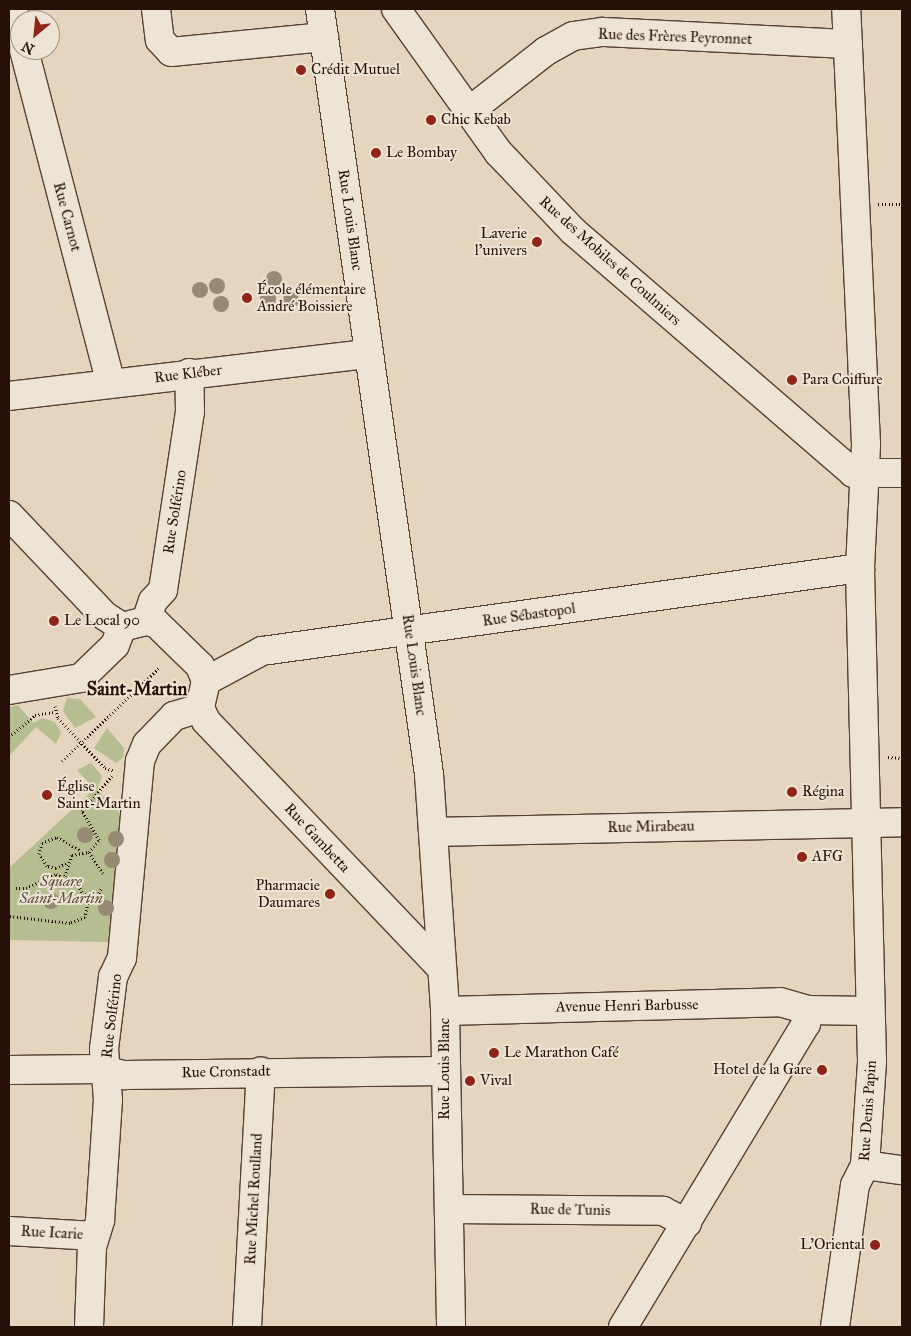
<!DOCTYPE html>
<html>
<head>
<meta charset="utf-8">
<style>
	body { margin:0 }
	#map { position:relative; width:911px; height:1336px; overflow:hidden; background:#e5d5be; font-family:"IM FELL Great Primer",serif }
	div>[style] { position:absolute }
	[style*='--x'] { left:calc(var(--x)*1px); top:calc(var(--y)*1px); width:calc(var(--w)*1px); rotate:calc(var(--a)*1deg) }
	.green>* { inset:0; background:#b6bd90 }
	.path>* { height:3px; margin-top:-1.5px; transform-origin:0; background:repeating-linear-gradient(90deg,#261007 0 1px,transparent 0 3.5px) }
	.roads { filter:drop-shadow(1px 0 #564135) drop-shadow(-1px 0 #564135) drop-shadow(0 1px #564135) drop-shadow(0 -1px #564135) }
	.minor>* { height:28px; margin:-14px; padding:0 14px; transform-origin:14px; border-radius:14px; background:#eee4d5 }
	.trees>* { width:16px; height:16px; margin:-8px; border-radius:50%; background:#978a74 }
	.dots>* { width:14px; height:14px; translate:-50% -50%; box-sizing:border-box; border:2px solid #eee4d5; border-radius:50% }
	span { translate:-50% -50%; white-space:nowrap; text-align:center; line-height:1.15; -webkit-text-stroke:4px #eee4d5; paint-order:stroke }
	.street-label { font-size:15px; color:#261007 }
	.poi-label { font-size:15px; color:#261007 }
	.left { translate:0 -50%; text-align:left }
	.right { translate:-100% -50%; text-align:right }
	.park-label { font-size:15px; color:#584d37; font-style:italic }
	.quarter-label { font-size:18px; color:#261007; font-weight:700 }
	.frame { position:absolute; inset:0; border:10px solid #261007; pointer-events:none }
	.north { position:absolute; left:10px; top:10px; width:50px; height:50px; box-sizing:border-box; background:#eee4d5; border:1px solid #9e8f83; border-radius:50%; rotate:208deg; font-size:14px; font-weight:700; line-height:20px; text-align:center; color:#261007 }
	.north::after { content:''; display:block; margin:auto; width:18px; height:22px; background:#8f2418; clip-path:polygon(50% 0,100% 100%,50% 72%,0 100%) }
</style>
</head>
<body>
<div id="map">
	<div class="green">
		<div style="clip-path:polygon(67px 698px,80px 699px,96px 717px,75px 728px,63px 711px)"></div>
		<div style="clip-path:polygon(18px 705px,33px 723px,42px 718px,55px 722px,61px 733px,56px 744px,36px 727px,9px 756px,9px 707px)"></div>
		<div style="clip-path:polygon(107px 728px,124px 748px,123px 758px,116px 763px,94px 748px)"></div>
		<div style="clip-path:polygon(91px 763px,102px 776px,97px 790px,123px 816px,108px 942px,9px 940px,9px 868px,94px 789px,77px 770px)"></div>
	</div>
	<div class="path">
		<div style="--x:878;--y:204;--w:24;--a:0"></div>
		<div style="--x:55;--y:706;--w:12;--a:76"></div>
		<div style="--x:58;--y:718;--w:69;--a:46.8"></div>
		<div style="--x:105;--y:768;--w:10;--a:17"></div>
		<div style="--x:9;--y:737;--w:34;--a:-40"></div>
		<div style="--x:35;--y:715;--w:20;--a:-9"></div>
		<div style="--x:888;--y:757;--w:14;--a:4"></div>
		<div style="--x:62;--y:761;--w:136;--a:-43.8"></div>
		<div style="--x:89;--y:852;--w:27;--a:57"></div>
		<div style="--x:66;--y:863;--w:11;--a:153"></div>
		<div style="--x:56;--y:868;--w:9;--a:-167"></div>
		<div style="--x:47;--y:866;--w:14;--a:-124"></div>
		<div style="--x:39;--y:854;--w:11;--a:-75"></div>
		<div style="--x:42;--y:843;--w:16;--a:-22"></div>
		<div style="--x:57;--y:837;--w:28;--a:30"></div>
		<div style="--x:65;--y:876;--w:22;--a:-72"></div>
		<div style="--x:72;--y:855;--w:17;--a:-10"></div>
		<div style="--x:89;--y:852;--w:16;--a:-50"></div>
		<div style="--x:99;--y:840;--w:34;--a:-120"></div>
		<div style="--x:82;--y:811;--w:46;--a:-49.4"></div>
		<div style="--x:9;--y:888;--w:17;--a:0"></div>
		<div style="--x:26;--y:888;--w:33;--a:-25"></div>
		<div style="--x:56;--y:874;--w:25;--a:27"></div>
		<div style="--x:78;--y:885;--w:21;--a:61"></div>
		<div style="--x:88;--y:903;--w:14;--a:102"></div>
		<div style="--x:85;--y:917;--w:16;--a:158"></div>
		<div style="--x:70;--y:923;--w:61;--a:-173.5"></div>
		<div style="--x:85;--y:894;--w:20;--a:9"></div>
		<div style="--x:97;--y:896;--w:9;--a:-58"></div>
	</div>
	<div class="roads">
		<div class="minor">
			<div style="--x:13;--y:9;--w:28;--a:75"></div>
			<div style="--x:156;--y:9;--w:31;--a:83"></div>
			<div style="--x:160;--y:40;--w:16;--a:47"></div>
			<div style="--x:171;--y:52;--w:154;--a:-5.6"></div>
			<div style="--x:320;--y:9;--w:773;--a:81.89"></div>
			<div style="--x:429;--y:774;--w:238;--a:86.1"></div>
			<div style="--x:445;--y:1011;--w:316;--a:88.9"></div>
			<div style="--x:396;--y:9;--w:176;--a:54.5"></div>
			<div style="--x:498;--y:152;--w:109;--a:46.5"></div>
			<div style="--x:573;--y:231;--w:370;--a:40.8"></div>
			<div style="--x:853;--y:473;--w:49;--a:0"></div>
			<div style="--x:24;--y:50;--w:344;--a:75.4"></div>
			<div style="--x:468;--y:112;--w:99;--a:-38"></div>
			<div style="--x:546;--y:51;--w:31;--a:-29"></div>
			<div style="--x:573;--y:36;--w:30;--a:-8"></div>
			<div style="--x:603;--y:32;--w:245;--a:2.8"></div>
			<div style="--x:9;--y:396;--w:361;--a:-6.7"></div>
			<div style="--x:9;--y:515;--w:139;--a:46.5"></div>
			<div style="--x:105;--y:616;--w:20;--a:33"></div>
			<div style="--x:146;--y:621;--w:21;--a:-71"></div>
			<div style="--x:153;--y:601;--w:15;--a:-48"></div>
			<div style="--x:163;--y:590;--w:180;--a:-81.4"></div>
			<div style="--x:190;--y:412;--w:39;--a:-91"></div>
			<div style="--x:122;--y:627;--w:25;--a:-14"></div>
			<div style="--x:146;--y:621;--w:10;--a:11"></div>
			<div style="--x:156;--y:623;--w:62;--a:44.3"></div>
			<div style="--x:200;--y:666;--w:16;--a:68"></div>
			<div style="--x:206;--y:681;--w:28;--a:103"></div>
			<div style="--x:200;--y:708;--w:14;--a:65"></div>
			<div style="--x:206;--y:721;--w:337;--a:46.4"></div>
			<div style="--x:206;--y:681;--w:64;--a:-28.2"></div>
			<div style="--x:262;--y:651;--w:604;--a:-7.9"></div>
			<div style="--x:9;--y:690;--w:73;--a:-9.5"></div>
			<div style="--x:81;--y:678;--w:47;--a:-44.1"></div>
			<div style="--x:115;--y:645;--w:19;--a:-69"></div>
			<div style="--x:433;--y:832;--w:469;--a:-1.2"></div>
			<div style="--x:445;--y:1011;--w:335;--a:-1.5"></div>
			<div style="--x:780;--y:1002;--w:29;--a:16"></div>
			<div style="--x:9;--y:1070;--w:89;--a:-0.6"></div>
			<div style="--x:98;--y:1069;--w:28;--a:13"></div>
			<div style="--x:125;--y:1075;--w:319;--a:-0.7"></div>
			<div style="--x:865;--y:1165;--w:37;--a:8"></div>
			<div style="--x:450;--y:1209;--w:213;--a:0.5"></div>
			<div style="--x:663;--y:1211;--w:27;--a:27"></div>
			<div style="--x:9;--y:1231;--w:86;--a:3.3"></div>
			<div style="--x:89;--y:1327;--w:80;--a:-87.9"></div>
			<div style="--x:92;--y:1247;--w:28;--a:-73"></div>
			<div style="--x:100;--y:1220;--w:120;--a:-86.2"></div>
			<div style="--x:108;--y:1100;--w:51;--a:-94.5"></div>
			<div style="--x:104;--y:1049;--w:73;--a:-82.9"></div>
			<div style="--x:113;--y:977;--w:21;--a:-65"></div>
			<div style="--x:122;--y:958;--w:198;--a:-84.8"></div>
			<div style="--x:140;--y:761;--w:18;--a:-68"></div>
			<div style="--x:147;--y:744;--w:39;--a:-46"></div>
			<div style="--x:174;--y:716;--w:27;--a:-17"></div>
			<div style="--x:247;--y:1327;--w:256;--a:-86.9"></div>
			<div style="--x:623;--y:1327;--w:354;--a:-58.9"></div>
			<div style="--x:806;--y:1024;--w:14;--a:-82"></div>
			<div style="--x:808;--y:1010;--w:62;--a:0.9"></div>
			<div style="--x:835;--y:1327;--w:143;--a:-82"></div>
			<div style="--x:855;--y:1185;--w:22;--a:-63"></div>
			<div style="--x:865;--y:1165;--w:104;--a:-86.1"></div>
			<div style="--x:872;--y:1061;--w:493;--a:-91.4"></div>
			<div style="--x:860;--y:568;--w:124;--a:-87.2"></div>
			<div style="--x:866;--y:444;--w:435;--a:-92.6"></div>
		</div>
	</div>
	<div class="trees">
		<div style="left:274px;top:279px"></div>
		<div style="left:217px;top:286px"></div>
		<div style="left:200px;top:290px"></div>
		<div style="left:268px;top:299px"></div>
		<div style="left:291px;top:300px"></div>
		<div style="left:221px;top:304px"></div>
		<div style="left:85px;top:835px"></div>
		<div style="left:116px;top:839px"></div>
		<div style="left:112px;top:860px"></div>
		<div style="left:51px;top:901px"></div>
		<div style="left:106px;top:908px"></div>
	</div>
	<div class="dots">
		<div style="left:301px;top:70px;background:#8f2418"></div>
		<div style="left:431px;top:120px;background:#8f2418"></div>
		<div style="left:376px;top:153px;background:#8f2418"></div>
		<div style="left:537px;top:242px;background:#8f2418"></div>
		<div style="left:247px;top:298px;background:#8f2418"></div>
		<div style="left:792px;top:380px;background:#8f2418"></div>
		<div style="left:54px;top:621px;background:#8f2418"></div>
		<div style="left:792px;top:792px;background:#8f2418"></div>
		<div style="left:47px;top:795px;background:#8f2418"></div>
		<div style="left:802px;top:857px;background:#8f2418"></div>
		<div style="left:330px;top:894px;background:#8f2418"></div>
		<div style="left:494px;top:1053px;background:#8f2418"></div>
		<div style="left:822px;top:1070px;background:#8f2418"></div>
		<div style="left:470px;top:1081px;background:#8f2418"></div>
		<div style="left:875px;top:1245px;background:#8f2418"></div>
	</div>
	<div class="street-label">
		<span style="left:675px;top:37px;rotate:2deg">Rue des Frères Peyronnet</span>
		<span style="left:67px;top:217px;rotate:75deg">Rue Carnot</span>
		<span style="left:350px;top:220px;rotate:82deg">Rue Louis Blanc</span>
		<span style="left:610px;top:261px;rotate:42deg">Rue des Mobiles de Coulmiers</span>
		<span style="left:188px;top:374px;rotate:-7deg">Rue Kléber</span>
		<span style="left:175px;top:512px;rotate:-81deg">Rue Solférino</span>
		<span style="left:529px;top:615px;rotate:-8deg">Rue Sébastopol</span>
		<span style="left:414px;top:665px;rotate:82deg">Rue Louis Blanc</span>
		<span style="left:651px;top:827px;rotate:-1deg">Rue Mirabeau</span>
		<span style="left:317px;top:838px;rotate:47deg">Rue Gambetta</span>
		<span style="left:627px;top:1006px;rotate:-1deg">Avenue Henri Barbusse</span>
		<span style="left:112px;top:1016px;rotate:-83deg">Rue Solférino</span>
		<span style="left:445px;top:1069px;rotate:-90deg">Rue Louis Blanc</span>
		<span style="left:226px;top:1072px;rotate:-1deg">Rue Cronstadt</span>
		<span style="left:868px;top:1111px;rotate:-86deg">Rue Denis Papin</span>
		<span style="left:254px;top:1199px;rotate:-87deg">Rue Michel Roulland</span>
		<span style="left:570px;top:1210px;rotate:1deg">Rue de Tunis</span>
		<span style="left:52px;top:1233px;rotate:3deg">Rue Icarie</span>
	</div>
	<div class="poi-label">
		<span class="left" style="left:311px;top:70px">Crédit Mutuel</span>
		<span class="left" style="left:441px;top:120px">Chic Kebab</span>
		<span class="left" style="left:386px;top:153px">Le Bombay</span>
		<span class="right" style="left:527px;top:242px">Laverie<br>l'univers</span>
		<span class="left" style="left:257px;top:298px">École élémentaire<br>André Boissiere</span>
		<span class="left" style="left:802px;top:380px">Para Coiffure</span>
		<span class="left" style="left:64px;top:621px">Le Local 90</span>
		<span class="left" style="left:57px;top:795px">Église<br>Saint-Martin</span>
		<span class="left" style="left:802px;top:792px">Régina</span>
		<span class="left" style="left:812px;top:857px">AFG</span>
		<span class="right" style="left:320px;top:894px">Pharmacie<br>Daumares</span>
		<span class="left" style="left:504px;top:1053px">Le Marathon Café</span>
		<span class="right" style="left:812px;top:1070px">Hotel de la Gare</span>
		<span class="left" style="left:480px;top:1081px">Vival</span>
		<span class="right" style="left:865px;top:1245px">L'Oriental</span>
	</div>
	<div class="park-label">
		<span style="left:61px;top:890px">Square<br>Saint-Martin</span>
	</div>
	<div class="quarter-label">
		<span style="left:137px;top:689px">Saint-Martin</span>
	</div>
	<div class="frame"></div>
	<div class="north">N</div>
</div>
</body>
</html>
